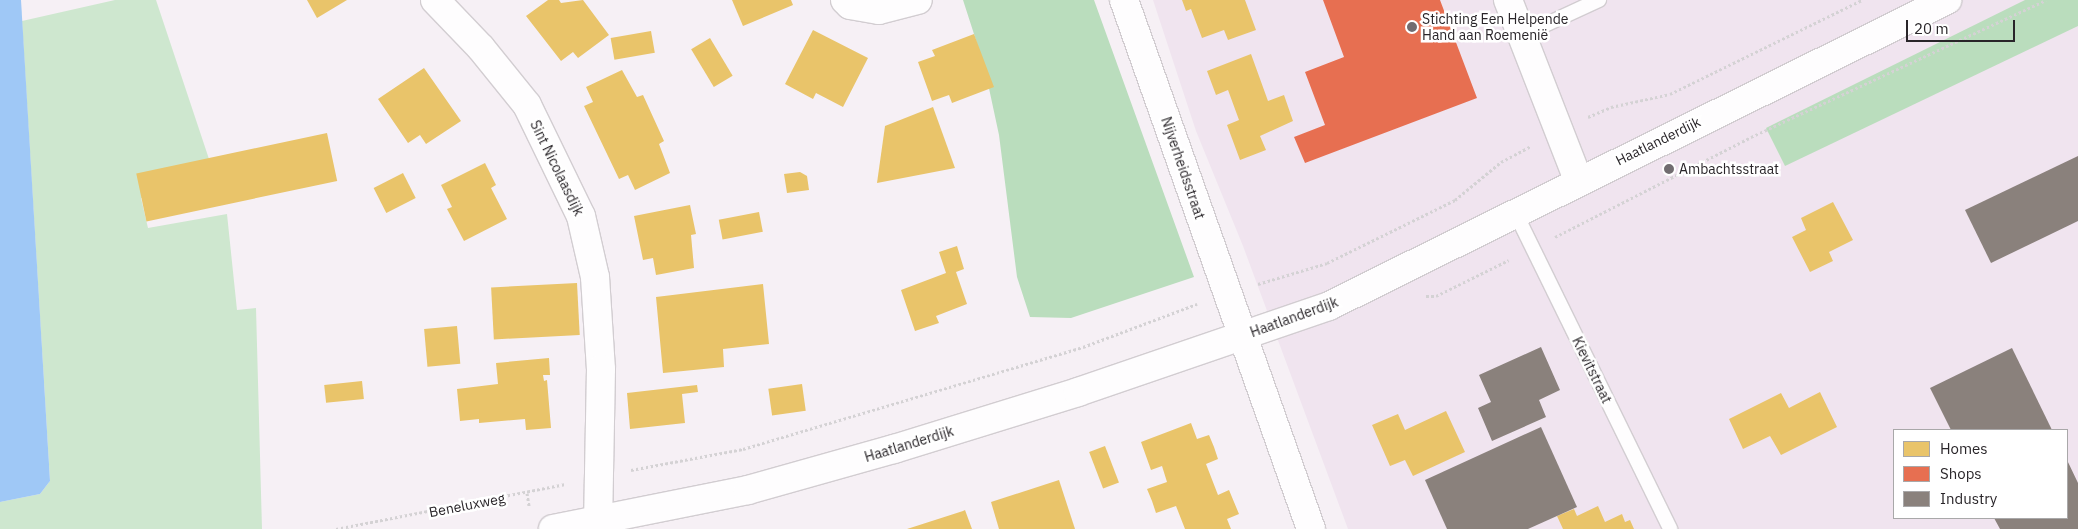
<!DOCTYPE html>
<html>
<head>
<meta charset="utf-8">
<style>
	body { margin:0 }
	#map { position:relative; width:2078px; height:529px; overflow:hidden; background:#f6f0f5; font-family:"IBM Plex Sans",sans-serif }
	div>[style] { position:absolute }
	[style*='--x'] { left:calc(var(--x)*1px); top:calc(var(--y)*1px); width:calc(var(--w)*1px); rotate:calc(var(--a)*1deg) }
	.industrial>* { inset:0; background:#f0e4ef }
	.green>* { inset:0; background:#cee7cf }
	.forest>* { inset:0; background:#baddbd }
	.water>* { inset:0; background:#9fc8f6 }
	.homes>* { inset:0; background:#e9c46a; transform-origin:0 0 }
	.shops>* { inset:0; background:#e76f51 }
	.industry>* { inset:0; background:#8a817c }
	.path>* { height:3px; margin-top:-1.5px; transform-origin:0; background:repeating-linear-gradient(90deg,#d4d2d4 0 2.5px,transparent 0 5px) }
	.roads { filter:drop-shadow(1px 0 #d2cdd1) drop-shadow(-1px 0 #d2cdd1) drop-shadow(0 1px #d2cdd1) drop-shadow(0 -1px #d2cdd1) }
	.service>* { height:14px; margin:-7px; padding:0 7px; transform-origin:7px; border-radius:7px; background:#fefdfe }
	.minor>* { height:28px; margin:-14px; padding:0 14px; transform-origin:14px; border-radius:14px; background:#fefdfe }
	.tertiary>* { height:28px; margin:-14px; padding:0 14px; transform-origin:14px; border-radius:14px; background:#fefdfe }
	.dots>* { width:14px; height:14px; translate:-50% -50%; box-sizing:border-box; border:2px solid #fff; border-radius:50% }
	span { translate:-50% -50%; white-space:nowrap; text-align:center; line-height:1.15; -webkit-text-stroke:5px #fff; paint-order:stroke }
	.poi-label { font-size:14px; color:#292529 }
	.left { translate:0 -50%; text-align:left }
	.street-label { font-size:14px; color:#292529 }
	.legend { position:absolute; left:1893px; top:429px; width:175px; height:90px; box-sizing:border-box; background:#fff; border:1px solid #a9a8a9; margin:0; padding:6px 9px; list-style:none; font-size:15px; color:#292529 }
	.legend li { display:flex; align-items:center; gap:10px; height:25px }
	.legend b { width:25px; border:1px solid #a9a8a9 }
	.scale { position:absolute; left:1906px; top:20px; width:109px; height:22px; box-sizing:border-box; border:2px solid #292529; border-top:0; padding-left:6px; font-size:15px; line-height:18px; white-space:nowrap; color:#292529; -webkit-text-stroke:4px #fff; paint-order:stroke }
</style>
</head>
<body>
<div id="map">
	<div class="industrial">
		<div style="clip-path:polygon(evenodd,1153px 0,2078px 0,2078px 529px,1348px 529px,1243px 246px,1196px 131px,1153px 0,1894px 430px,2067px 430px,2067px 518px,1894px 518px,1894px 430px)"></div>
	</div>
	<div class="green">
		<div style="clip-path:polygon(115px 0,156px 0,217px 183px,141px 198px,148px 228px,227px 214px,237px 310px,256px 308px,262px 529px,0 529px,0 502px,40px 494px,50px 481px,22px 21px)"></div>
	</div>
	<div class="forest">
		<div style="clip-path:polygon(963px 0,1094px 0,1194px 277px,1071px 318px,1030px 317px,1017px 277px,999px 135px,984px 65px)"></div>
		<div style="clip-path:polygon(2025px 0,2078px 0,2078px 26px,1785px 166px,1766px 128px)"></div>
	</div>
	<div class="water">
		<div style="clip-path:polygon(0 0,21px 0,50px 481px,40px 494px,0 502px)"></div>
	</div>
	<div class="homes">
		<div style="clip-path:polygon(307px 0,347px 0,317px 18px)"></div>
		<div style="clip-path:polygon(548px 0,559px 0,561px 3px,583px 0,609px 35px,578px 58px,573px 52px,561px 61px,526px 16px)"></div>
		<div style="clip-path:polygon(732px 0,791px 0,793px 5px,743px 26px)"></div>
		<div style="clip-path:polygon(1182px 0,1245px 0,1256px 30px,1228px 40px,1224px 30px,1202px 38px,1191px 9px,1186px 11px)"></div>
		<div style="clip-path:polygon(813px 30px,868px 58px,843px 107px,816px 93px,813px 99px,785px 84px)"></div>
		<div style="left:651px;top:31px;width:22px;height:41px;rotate:80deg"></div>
		<div style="clip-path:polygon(974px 34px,994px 87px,952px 103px,949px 95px,932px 101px,918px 62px,935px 56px,932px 50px)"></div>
		<div style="left:710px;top:38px;width:44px;height:22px;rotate:59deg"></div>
		<div style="clip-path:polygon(1251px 54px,1268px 101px,1284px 95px,1293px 121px,1260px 136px,1266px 150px,1240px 160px,1227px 125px,1239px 120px,1228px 90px,1216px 95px,1207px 71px)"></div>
		<div style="clip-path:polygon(424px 68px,461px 121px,426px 144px,420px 135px,408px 143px,378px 99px)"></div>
		<div style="clip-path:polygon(622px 70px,637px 97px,643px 95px,664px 141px,659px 144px,670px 173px,635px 190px,628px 175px,619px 179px,584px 106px,593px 102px,586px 87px)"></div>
		<div style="clip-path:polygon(933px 107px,955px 168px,877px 183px,885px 126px)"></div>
		<div style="left:327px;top:133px;width:49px;height:195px;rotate:78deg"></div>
		<div style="clip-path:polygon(485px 163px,496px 185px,491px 188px,507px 219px,464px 241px,447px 209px,452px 207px,441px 185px)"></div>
		<div style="clip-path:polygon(800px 172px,807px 176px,809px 190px,787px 193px,784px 174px)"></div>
		<div style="left:403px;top:173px;width:28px;height:33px;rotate:63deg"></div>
		<div style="clip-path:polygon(1833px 202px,1853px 240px,1829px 252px,1833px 261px,1810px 272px,1792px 237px,1806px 230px,1801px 218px)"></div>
		<div style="clip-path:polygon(690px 205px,696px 234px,691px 235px,694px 268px,656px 275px,653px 258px,643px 260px,634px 216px)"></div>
		<div style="left:759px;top:212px;width:20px;height:41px;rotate:79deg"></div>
		<div style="clip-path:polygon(957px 246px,964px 269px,956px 272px,967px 304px,936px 316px,939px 323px,915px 331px,901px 290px,946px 273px,939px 252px)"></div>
		<div style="left:577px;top:283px;width:52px;height:86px;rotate:87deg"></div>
		<div style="clip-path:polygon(763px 284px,769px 344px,723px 349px,724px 367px,663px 373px,656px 297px)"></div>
		<div style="left:457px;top:326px;width:38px;height:33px;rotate:85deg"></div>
		<div style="clip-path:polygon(549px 358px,550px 375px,543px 375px,544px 381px,547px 380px,551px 428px,526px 430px,525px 419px,479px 423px,479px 419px,460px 421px,457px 389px,498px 384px,496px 363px)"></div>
		<div style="left:362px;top:381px;width:18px;height:38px;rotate:84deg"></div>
		<div style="left:802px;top:384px;width:27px;height:34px;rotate:82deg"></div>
		<div style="clip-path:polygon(697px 385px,698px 392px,682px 394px,685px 423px,630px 429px,627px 393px)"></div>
		<div style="clip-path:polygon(1820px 392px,1837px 427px,1781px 455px,1770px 436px,1743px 449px,1729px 419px,1781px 393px,1789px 408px)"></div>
		<div style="clip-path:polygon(1446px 411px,1465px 452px,1413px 476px,1405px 460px,1390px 466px,1372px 425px,1398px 414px,1405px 430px)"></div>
		<div style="clip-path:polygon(1191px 423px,1197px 439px,1209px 435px,1214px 447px,1218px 459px,1206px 464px,1218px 495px,1229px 490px,1239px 514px,1227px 519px,1231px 529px,1185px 529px,1176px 506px,1156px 513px,1152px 501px,1147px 489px,1167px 482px,1162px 466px,1151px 470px,1141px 442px)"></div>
		<div style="left:1105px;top:446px;width:39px;height:17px;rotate:69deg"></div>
		<div style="clip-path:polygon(1059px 480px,1075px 529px,999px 529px,991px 502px)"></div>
		<div style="clip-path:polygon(1598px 506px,1605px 522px,1622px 514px,1625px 522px,1630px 520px,1634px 529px,1563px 529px,1557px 516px,1574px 509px,1577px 516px)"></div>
		<div style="clip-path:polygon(965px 510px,972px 529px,907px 529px,963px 511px)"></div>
	</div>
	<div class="shops">
		<div style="clip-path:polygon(1323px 0,1440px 0,1477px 98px,1305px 163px,1294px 137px,1325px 125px,1305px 72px,1344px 57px)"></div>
	</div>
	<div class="industry">
		<div style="clip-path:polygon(2078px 156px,2078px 221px,1991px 263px,1965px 210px)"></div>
		<div style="clip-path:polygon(1541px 347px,1560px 390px,1539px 400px,1546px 417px,1492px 441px,1478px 408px,1491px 402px,1479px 375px)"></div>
		<div style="clip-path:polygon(2012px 348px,2052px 430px,1951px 430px,1930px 388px)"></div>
		<div style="clip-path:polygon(1541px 427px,1577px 507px,1528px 529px,1447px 529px,1425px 480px)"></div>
		<div style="clip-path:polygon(2067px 460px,2078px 483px,2078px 529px,2000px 529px,1994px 518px,2067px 518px)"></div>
	</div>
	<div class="path">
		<div style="--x:1588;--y:117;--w:25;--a:-23"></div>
		<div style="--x:1611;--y:107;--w:60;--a:-12.4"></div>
		<div style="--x:1670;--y:94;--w:214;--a:-26.1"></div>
		<div style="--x:1555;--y:237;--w:220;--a:-27"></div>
		<div style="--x:1751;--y:137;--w:325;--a:-24.9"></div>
		<div style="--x:1258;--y:284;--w:72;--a:-16.9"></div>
		<div style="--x:1327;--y:263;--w:143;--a:-26.2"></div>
		<div style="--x:1455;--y:200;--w:60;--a:-39.6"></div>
		<div style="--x:1501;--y:162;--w:34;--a:-28"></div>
		<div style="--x:1426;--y:296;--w:10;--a:0"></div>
		<div style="--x:1436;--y:296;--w:81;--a:-26.3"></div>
		<div style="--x:631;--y:470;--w:114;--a:-10.6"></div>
		<div style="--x:743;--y:449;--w:355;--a:-16.7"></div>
		<div style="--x:1083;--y:347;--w:122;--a:-20.7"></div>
		<div style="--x:527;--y:493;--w:13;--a:81"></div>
		<div style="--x:336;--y:529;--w:234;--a:-11.1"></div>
	</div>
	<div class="roads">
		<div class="service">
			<div style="--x:1521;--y:36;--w:86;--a:-24.8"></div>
			<div style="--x:1515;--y:212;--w:353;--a:63.9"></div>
		</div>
		<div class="minor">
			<div style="--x:435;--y:0;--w:66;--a:46.2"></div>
			<div style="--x:481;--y:48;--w:73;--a:51.1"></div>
			<div style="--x:527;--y:105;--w:123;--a:64.1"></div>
			<div style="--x:581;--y:216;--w:63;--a:77.1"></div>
			<div style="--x:595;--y:277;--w:92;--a:86.3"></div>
			<div style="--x:601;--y:369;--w:152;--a:91.1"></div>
			<div style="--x:845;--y:0;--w:7;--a:45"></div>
			<div style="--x:850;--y:5;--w:29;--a:10"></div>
			<div style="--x:879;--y:10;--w:40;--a:-14.4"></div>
			<div style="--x:1124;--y:0;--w:561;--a:70.53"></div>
			<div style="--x:1508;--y:0;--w:193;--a:68.7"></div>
		</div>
		<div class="tertiary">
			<div style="--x:553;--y:529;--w:199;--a:-11.3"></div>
			<div style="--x:748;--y:490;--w:152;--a:-15.7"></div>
			<div style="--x:894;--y:449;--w:193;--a:-17.2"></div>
			<div style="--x:1078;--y:392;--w:265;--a:-18.9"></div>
			<div style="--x:1329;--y:306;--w:690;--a:-26.34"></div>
		</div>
	</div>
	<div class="dots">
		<div style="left:1412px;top:27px;background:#716c70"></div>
		<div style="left:1669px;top:169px;background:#716c70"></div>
	</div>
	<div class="poi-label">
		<span class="left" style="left:1422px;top:27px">Stichting Een Helpende<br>Hand aan Roemenië</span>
		<span class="left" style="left:1679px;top:169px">Ambachtsstraat</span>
	</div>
	<div class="street-label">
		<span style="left:1658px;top:141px;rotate:-26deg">Haatlanderdijk</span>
		<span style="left:557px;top:168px;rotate:64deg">Sint Nicolaasdijk</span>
		<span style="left:1183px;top:168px;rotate:71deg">Nijverheidsstraat</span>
		<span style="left:1294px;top:317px;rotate:-20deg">Haatlanderdijk</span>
		<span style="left:1592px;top:370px;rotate:64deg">Kievitstraat</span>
		<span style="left:909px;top:444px;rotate:-17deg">Haatlanderdijk</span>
		<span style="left:467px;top:505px;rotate:-11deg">Beneluxweg</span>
	</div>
	<ul class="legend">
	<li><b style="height:14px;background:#e9c46a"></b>Homes</li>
	<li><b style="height:14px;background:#e76f51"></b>Shops</li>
	<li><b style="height:14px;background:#8a817c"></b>Industry</li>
	</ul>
	<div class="scale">20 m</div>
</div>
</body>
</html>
